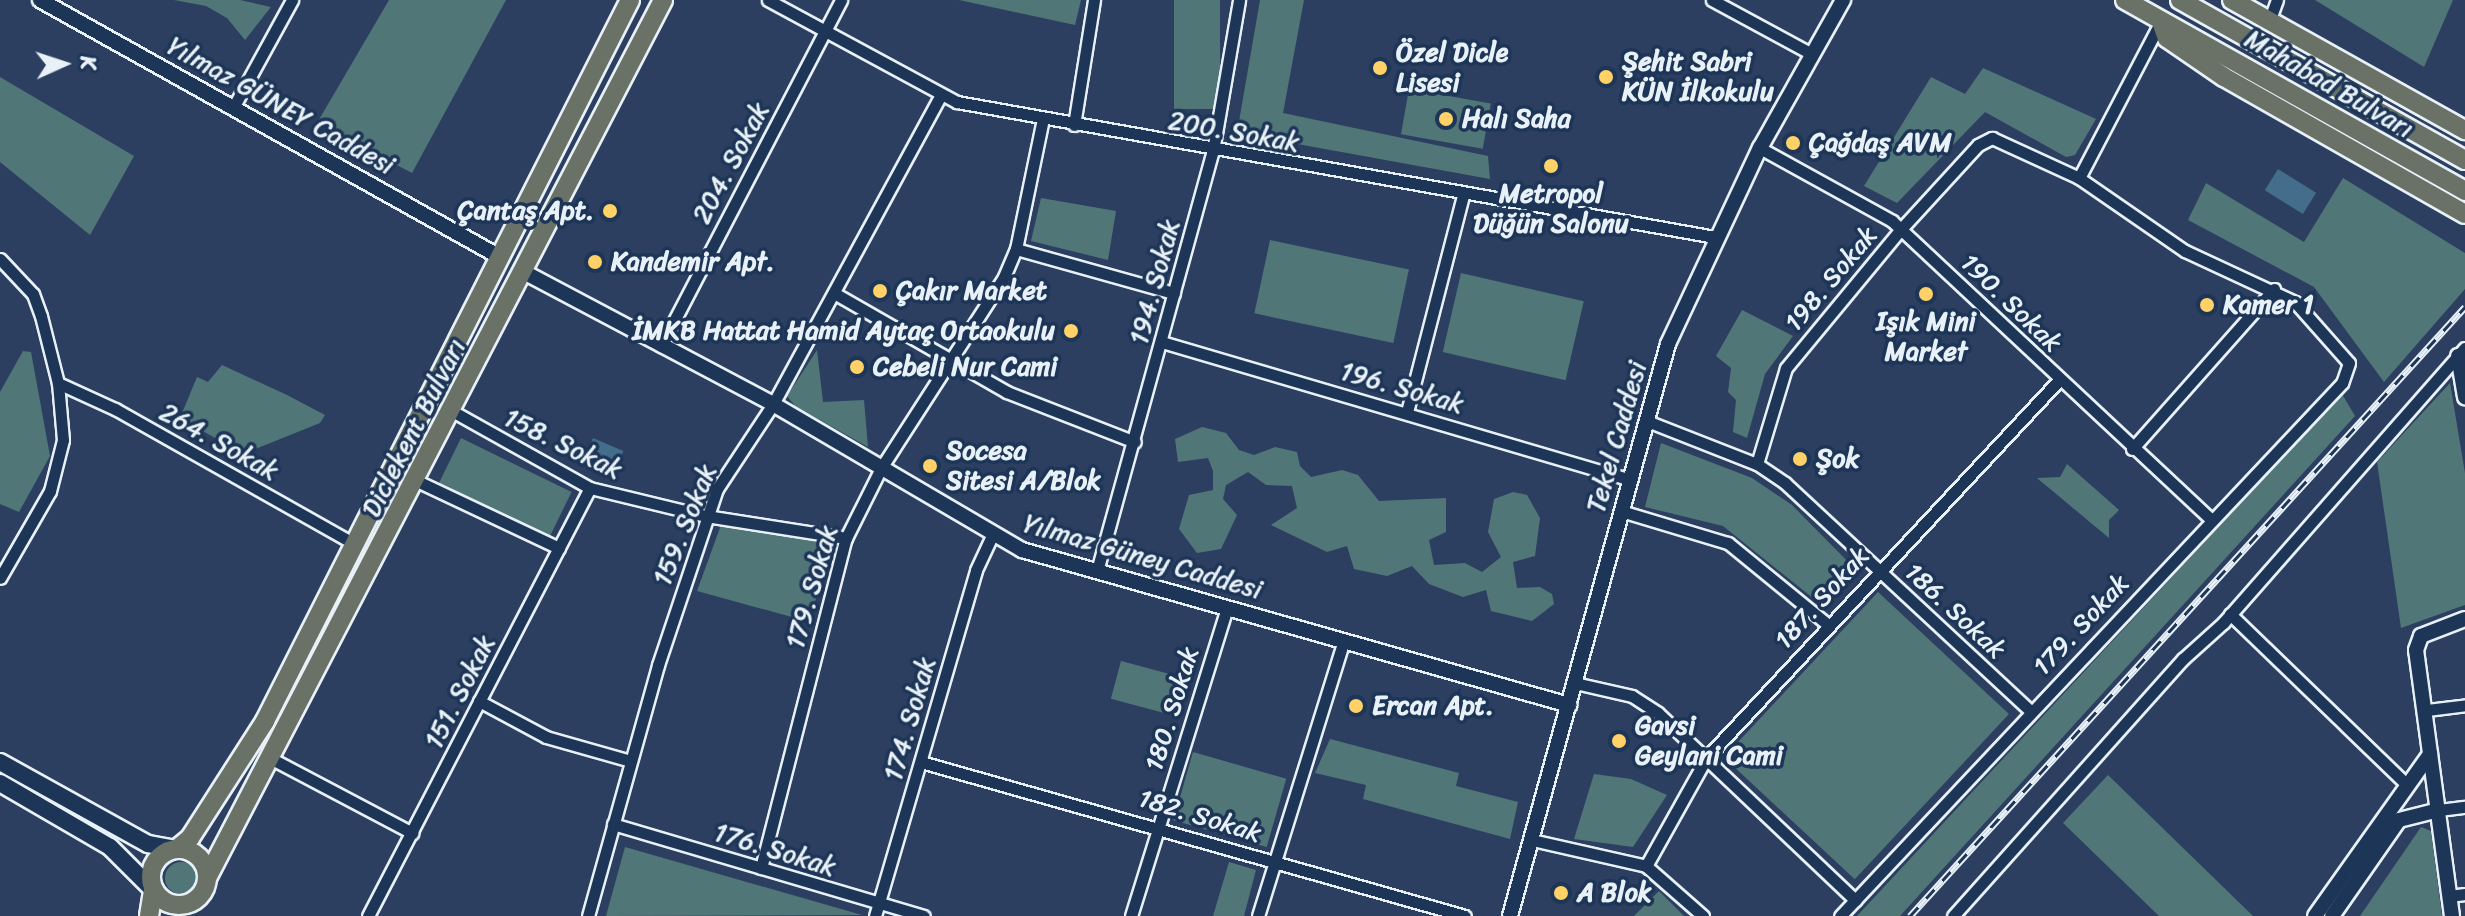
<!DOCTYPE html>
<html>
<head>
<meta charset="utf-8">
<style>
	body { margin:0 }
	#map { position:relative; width:2465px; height:916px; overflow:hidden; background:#2c3f61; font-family:Sriracha,sans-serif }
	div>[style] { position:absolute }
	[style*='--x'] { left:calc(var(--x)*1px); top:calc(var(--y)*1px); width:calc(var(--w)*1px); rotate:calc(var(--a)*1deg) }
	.green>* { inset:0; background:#517678; transform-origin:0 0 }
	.round { border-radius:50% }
	.water>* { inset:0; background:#436d8b; transform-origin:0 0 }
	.roads { filter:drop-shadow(2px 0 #e8f1f8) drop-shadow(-2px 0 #e8f1f8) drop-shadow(0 2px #e8f1f8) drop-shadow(0 -2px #e8f1f8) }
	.minor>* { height:11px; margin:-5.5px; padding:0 5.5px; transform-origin:5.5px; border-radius:5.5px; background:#1d3557 }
	.tertiary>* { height:14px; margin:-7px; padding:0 7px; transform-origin:7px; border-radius:7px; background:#1d3557 }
	.secondary>* { height:16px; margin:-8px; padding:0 8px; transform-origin:8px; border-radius:8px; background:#1d3557 }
	.primary>* { height:18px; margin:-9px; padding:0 9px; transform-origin:9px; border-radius:9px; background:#6a7166 }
	.primary>.ring { margin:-9px; padding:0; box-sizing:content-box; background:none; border:18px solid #6a7166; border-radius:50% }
	.rail>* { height:7px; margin-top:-3.5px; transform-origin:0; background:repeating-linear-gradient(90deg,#1d3557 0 12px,#e8f1f8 0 24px); box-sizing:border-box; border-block:2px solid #e8f1f8 }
	.dots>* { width:22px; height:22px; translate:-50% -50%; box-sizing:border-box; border:4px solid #1d3557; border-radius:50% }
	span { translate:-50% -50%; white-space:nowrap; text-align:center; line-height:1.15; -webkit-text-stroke:7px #1d3557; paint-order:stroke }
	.poi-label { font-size:26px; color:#e8f1f8; font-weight:700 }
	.left { translate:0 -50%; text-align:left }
	.right { translate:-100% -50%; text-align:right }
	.street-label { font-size:26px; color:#e8f1f8 }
	.north { position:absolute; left:24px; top:24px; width:80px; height:80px; -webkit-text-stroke:6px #1d3557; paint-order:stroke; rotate:87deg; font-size:22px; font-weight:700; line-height:32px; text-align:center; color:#e8f1f8 }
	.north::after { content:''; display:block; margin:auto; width:28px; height:36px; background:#e8f1f8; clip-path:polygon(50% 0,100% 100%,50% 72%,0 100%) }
</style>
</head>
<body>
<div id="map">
	<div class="green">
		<div style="clip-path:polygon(174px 0,240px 0,271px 7px,245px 40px,227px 18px,206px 6px)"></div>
		<div style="clip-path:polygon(389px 0,506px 0,412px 173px,317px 123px)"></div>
		<div style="clip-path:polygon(959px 0,1081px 0,1075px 25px)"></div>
		<div style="left:1174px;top:0;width:46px;height:109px"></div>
		<div style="clip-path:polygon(1260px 0,1304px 0,1283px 113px,1488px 156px,1490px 179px,1237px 133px)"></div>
		<div style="clip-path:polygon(2315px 0,2453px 0,2424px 67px)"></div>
		<div style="clip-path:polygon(1983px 68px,2096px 119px,2075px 155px,2066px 157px,1985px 112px,1897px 203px,1864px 186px,1931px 77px,1965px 94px)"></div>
		<div style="clip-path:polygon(0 77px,134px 156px,90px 235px,0 162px)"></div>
		<div style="left:1409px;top:89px;width:83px;height:46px;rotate:10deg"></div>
		<div style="clip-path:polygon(2343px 178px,2465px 253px,2465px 289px,2384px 382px,2314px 287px,2188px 220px,2206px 183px,2304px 242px)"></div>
		<div style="clip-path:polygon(1041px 198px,1116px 211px,1108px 260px,1031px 241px)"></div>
		<div style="left:1270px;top:240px;width:142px;height:75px;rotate:12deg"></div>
		<div style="left:1461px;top:273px;width:126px;height:81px;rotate:13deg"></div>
		<div style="clip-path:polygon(1742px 310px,1793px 336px,1765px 374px,1747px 438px,1733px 432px,1736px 400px,1728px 392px,1731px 368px,1716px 356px)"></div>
		<div style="clip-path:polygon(817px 350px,823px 402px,864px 400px,868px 447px,795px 406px,787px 396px)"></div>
		<div style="clip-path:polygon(23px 351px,31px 352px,50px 456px,19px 512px,0 504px,0 392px)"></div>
		<div style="clip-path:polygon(222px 365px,287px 395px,325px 415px,320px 423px,243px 454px,180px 418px,197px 377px,208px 382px)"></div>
		<div style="clip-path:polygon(2450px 383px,2465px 473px,2465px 605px,2401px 628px,2377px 462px)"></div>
		<div style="clip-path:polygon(2342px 394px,2355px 416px,1900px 916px,1857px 916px)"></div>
		<div style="clip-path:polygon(1202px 427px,1226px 433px,1239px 450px,1254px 455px,1275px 447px,1297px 452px,1300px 466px,1311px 477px,1342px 470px,1358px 475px,1379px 501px,1446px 498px,1446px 532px,1429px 540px,1434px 565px,1465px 563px,1482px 572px,1501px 557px,1488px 532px,1494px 499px,1513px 492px,1527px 495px,1540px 518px,1535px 556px,1513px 562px,1517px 588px,1540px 587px,1552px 594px,1554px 604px,1532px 621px,1491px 611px,1486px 590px,1463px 597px,1429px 584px,1412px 566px,1387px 576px,1354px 569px,1347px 546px,1327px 552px,1271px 525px,1297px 508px,1292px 486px,1266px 485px,1248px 472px,1226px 485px,1223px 499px,1237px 515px,1221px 549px,1197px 553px,1179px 529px,1189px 495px,1213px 490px,1213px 471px,1208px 458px,1178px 462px,1175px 439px)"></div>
		<div style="left:461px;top:438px;width:123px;height:51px;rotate:26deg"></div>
		<div style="clip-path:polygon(1661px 443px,1752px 478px,1792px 505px,1859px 573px,1824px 607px,1723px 526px,1645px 507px)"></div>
		<div style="clip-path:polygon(2067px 464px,2119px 510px,2109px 520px,2109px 538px,2037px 478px,2060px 477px)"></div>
		<div style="clip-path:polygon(721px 525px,830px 544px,810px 622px,697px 591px)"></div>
		<div style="left:1878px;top:592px;width:179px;height:226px;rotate:43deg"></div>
		<div style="left:1121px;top:661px;width:60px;height:39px;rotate:15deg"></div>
		<div style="clip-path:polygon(1330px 739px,1459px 773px,1456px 786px,1518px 802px,1510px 839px,1363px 799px,1366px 785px,1315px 773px)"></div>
		<div style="left:1193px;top:752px;width:97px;height:71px;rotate:16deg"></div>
		<div style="clip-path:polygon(1594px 774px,1631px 779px,1667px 795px,1633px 847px,1574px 839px)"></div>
		<div style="clip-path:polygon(2108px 775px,2253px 916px,2159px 916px,2063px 823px)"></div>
		<div style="clip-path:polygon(2421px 827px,2431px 831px,2442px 916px,2360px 916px)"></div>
		<div style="clip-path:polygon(625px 847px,862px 915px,606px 916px)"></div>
		<div style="clip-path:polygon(1229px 862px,1256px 870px,1244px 916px,1213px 916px)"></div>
		<div class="round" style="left:165px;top:862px;width:32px;height:32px"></div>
		<div style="clip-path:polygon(1659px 891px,1684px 916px,1634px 916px)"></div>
	</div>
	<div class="water">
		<div style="left:2278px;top:169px;width:45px;height:25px;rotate:32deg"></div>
		<div style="left:593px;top:438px;width:33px;height:18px;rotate:23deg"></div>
	</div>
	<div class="roads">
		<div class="minor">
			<div style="--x:768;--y:0;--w:215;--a:28.4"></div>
			<div style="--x:957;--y:102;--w:770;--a:10.1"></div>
			<div style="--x:1712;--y:0;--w:114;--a:28.4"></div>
			<div style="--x:2270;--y:19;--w:20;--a:-70"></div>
			<div style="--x:234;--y:106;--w:121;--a:-61.3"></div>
			<div style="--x:1074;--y:125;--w:127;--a:-80.9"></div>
			<div style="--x:1760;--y:148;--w:151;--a:28.9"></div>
			<div style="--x:1892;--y:221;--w:437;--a:43.1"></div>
			<div style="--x:2079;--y:178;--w:177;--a:-62.4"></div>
			<div style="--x:1016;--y:249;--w:164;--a:15.6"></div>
			<div style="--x:0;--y:259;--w:48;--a:46.7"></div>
			<div style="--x:33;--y:294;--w:23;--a:70"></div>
			<div style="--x:41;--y:316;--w:69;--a:75.8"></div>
			<div style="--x:58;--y:383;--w:57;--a:85"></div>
			<div style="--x:63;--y:440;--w:53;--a:104.3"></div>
			<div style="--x:50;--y:491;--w:100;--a:119.9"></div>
			<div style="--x:834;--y:293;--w:199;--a:29.8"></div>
			<div style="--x:1007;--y:392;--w:137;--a:21.3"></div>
			<div style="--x:1162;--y:342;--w:488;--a:16.4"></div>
			<div style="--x:661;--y:346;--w:390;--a:-62.5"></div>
			<div style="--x:58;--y:383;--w:63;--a:24.5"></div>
			<div style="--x:115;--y:409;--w:275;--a:29.4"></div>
			<div style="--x:452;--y:411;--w:158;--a:29.2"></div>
			<div style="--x:590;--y:488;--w:119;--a:13.6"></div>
			<div style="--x:706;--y:516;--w:142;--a:8.9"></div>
			<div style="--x:1407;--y:412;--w:224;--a:-75.5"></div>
			<div style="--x:1647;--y:421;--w:118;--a:21.4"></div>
			<div style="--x:1757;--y:464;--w:34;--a:34"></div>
			<div style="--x:1785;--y:483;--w:335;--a:42.9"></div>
			<div style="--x:2132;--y:449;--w:214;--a:-48.4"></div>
			<div style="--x:1757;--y:464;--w:100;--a:-73.2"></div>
			<div style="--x:1786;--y:368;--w:180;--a:-50.4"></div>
			<div style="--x:1901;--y:229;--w:114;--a:-47.5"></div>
			<div style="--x:1978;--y:145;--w:16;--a:-27"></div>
			<div style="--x:1992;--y:138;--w:96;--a:24.7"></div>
			<div style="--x:2079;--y:178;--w:129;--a:34.6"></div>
			<div style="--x:2185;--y:251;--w:121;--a:24.9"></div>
			<div style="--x:2295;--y:302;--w:81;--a:48.5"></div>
			<div style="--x:2349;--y:363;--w:21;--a:109"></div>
			<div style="--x:2342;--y:383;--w:732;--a:133.28"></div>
			<div style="--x:417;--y:481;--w:157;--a:25.3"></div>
			<div style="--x:1621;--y:511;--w:112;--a:16.7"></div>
			<div style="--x:1728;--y:543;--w:128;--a:39.3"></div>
			<div style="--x:1097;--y:571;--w:436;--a:-74.6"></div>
			<div style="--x:1213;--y:151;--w:153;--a:-80.2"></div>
			<div style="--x:2230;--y:614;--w:243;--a:44"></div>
			<div style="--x:1575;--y:683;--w:58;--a:12.8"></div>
			<div style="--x:1632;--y:696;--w:31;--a:33"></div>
			<div style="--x:1658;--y:713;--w:272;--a:43.5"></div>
			<div style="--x:479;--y:701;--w:76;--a:28.2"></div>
			<div style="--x:546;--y:737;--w:88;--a:15.8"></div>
			<div style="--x:2427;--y:710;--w:38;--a:-7"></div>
			<div style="--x:270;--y:758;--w:161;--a:27.8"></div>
			<div style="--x:921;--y:762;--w:565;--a:15.81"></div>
			<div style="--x:2439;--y:810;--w:26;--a:-7"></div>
			<div style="--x:613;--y:824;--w:324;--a:16.5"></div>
			<div style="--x:1532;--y:840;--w:117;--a:12.8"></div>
			<div style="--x:1646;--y:866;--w:76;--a:41.3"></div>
			<div style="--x:1646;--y:866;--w:125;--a:-60.8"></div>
			<div style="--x:1707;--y:757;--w:516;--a:-46.96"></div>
			<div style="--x:761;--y:868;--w:341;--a:-75.6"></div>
			<div style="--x:846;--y:538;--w:78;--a:-63.4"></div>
			<div style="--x:881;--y:468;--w:227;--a:-57.2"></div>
			<div style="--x:1004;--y:277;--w:30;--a:-67"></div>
			<div style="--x:1016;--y:249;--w:133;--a:-78.3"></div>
			<div style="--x:2449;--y:896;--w:16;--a:-7"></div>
			<div style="--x:368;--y:916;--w:482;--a:-62.6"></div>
			<div style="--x:588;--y:916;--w:261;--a:-74.4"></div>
			<div style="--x:658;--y:665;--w:186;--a:-71.5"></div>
			<div style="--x:717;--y:489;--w:102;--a:-56.6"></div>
			<div style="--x:773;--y:404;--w:350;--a:-61.5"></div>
			<div style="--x:875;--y:916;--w:360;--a:-73.7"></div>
			<div style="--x:976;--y:570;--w:38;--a:-65"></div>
			<div style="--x:1131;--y:916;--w:324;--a:-72.7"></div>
			<div style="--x:1258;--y:916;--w:289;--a:-72.7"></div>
			<div style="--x:1953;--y:916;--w:345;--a:-48.2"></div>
			<div style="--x:2183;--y:659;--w:54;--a:-42"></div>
			<div style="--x:2223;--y:623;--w:366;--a:-48.7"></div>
		</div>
		<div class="tertiary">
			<div style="--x:40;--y:0;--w:525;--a:29.2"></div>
			<div style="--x:522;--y:271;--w:284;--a:27.9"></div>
			<div style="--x:773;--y:404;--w:289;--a:30.4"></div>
			<div style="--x:1022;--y:550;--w:569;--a:15.82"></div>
			<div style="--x:2458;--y:356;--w:42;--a:80.3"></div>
			<div style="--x:1510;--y:916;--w:593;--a:-74.56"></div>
			<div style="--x:1668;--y:344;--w:217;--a:-64.9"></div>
			<div style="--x:1760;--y:148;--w:170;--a:-60.7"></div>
			<div style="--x:2315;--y:916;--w:199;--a:-54.6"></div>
			<div style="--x:2332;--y:916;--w:117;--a:-55.1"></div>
			<div style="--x:2399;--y:820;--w:41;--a:-14"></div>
			<div style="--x:2452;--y:916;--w:268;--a:-97.7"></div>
			<div style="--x:2416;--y:650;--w:15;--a:-70"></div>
			<div style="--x:2421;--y:636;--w:47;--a:-21.1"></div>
		</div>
		<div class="secondary">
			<div style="--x:0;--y:762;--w:169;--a:29"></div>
			<div style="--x:148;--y:844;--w:29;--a:10"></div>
			<div style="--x:0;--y:783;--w:127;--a:30.2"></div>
			<div style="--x:110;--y:847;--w:61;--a:45"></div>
		</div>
		<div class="primary">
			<div style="--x:2125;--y:0;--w:390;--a:29.3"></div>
			<div style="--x:2180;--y:0;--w:327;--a:29.3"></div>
			<div style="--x:2232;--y:0;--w:267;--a:29.2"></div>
			<div style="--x:2161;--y:21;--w:18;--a:71"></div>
			<div style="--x:2167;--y:38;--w:69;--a:34.4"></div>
			<div style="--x:2224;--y:77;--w:277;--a:29.6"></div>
			<div class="ring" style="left:151px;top:849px;width:38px;height:38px"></div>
			<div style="--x:177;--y:849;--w:17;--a:-40"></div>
			<div style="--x:190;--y:838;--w:139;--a:-57.3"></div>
			<div style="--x:265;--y:721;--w:808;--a:-63.15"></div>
			<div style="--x:207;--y:878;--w:989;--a:-62.55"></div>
			<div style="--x:149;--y:916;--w:26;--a:-81"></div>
		</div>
	</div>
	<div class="rail">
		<div style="--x:1910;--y:916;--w:824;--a:-47.66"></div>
	</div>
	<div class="dots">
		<div style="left:1380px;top:68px;background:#ffd166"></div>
		<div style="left:1606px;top:77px;background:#ffd166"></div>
		<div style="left:1446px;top:119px;background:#ffd166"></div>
		<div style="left:1793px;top:143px;background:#ffd166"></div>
		<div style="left:1551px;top:166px;background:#ffd166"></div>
		<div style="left:610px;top:211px;background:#ffd166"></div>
		<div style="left:595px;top:262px;background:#ffd166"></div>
		<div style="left:880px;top:291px;background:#ffd166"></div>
		<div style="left:1926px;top:294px;background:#ffd166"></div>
		<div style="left:2207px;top:305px;background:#ffd166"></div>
		<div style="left:1071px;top:331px;background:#ffd166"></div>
		<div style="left:857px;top:367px;background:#ffd166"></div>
		<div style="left:1800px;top:459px;background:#ffd166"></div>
		<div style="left:930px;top:466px;background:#ffd166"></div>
		<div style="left:1356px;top:706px;background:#ffd166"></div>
		<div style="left:1619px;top:741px;background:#ffd166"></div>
		<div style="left:1561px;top:893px;background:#ffd166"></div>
	</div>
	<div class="poi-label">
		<span class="left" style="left:1396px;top:68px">Özel Dicle<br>Lisesi</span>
		<span class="left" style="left:1622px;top:77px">Şehit Sabri<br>KÜN İlkokulu</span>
		<span class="left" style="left:1462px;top:119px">Halı Saha</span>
		<span class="left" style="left:1809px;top:143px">Çağdaş AVM</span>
		<span style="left:1551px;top:209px">Metropol<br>Düğün Salonu</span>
		<span class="right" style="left:594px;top:211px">Çantaş Apt.</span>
		<span class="left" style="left:611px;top:262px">Kandemir Apt.</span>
		<span class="left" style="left:896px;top:291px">Çakır Market</span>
		<span class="left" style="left:2223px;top:305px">Kamer 1</span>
		<span style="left:1926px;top:337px">Işık Mini<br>Market</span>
		<span class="right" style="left:1055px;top:331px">İMKB Hattat Hamid Aytaç Ortaokulu</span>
		<span class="left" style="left:873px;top:367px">Cebeli Nur Cami</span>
		<span class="left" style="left:946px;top:466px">Socesa<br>Sitesi A/Blok</span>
		<span class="left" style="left:1816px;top:459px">Şok</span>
		<span class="left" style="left:1372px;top:706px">Ercan Apt.</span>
		<span class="left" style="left:1635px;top:741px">Gavsi<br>Geylani Cami</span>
		<span class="left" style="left:1577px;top:893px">A Blok</span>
	</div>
	<div class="street-label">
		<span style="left:2329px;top:84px;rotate:30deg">Mahabad Bulvarı</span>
		<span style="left:281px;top:106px;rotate:29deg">Yılmaz GÜNEY Caddesi</span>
		<span style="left:1234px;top:132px;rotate:10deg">200. Sokak</span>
		<span style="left:731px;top:163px;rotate:-62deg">204. Sokak</span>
		<span style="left:1831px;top:279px;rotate:-50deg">198. Sokak</span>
		<span style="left:1155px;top:282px;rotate:-75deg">194. Sokak</span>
		<span style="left:2011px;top:303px;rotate:44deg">190. Sokak</span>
		<span style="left:1402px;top:388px;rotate:16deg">196. Sokak</span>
		<span style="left:414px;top:428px;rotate:-63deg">Diclekent Bulvarı</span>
		<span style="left:1617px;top:437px;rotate:-74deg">Tekel Caddesi</span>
		<span style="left:219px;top:442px;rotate:29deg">264. Sokak</span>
		<span style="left:563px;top:444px;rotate:26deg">158. Sokak</span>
		<span style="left:685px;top:525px;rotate:-68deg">159. Sokak</span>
		<span style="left:1143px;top:557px;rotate:16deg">Yılmaz Güney Caddesi</span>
		<span style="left:812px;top:587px;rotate:-74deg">179. Sokak</span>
		<span style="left:1822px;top:598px;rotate:-48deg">187. Sokak</span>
		<span style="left:1955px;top:611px;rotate:43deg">186. Sokak</span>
		<span style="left:2081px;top:625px;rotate:-47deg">179. Sokak</span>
		<span style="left:460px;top:692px;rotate:-63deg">151. Sokak</span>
		<span style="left:1172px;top:709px;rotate:-73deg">180. Sokak</span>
		<span style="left:910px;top:719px;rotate:-74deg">174. Sokak</span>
		<span style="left:1200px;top:816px;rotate:17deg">182. Sokak</span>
		<span style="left:775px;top:850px;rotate:17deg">176. Sokak</span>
	</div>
	<div class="north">K</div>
</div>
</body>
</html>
